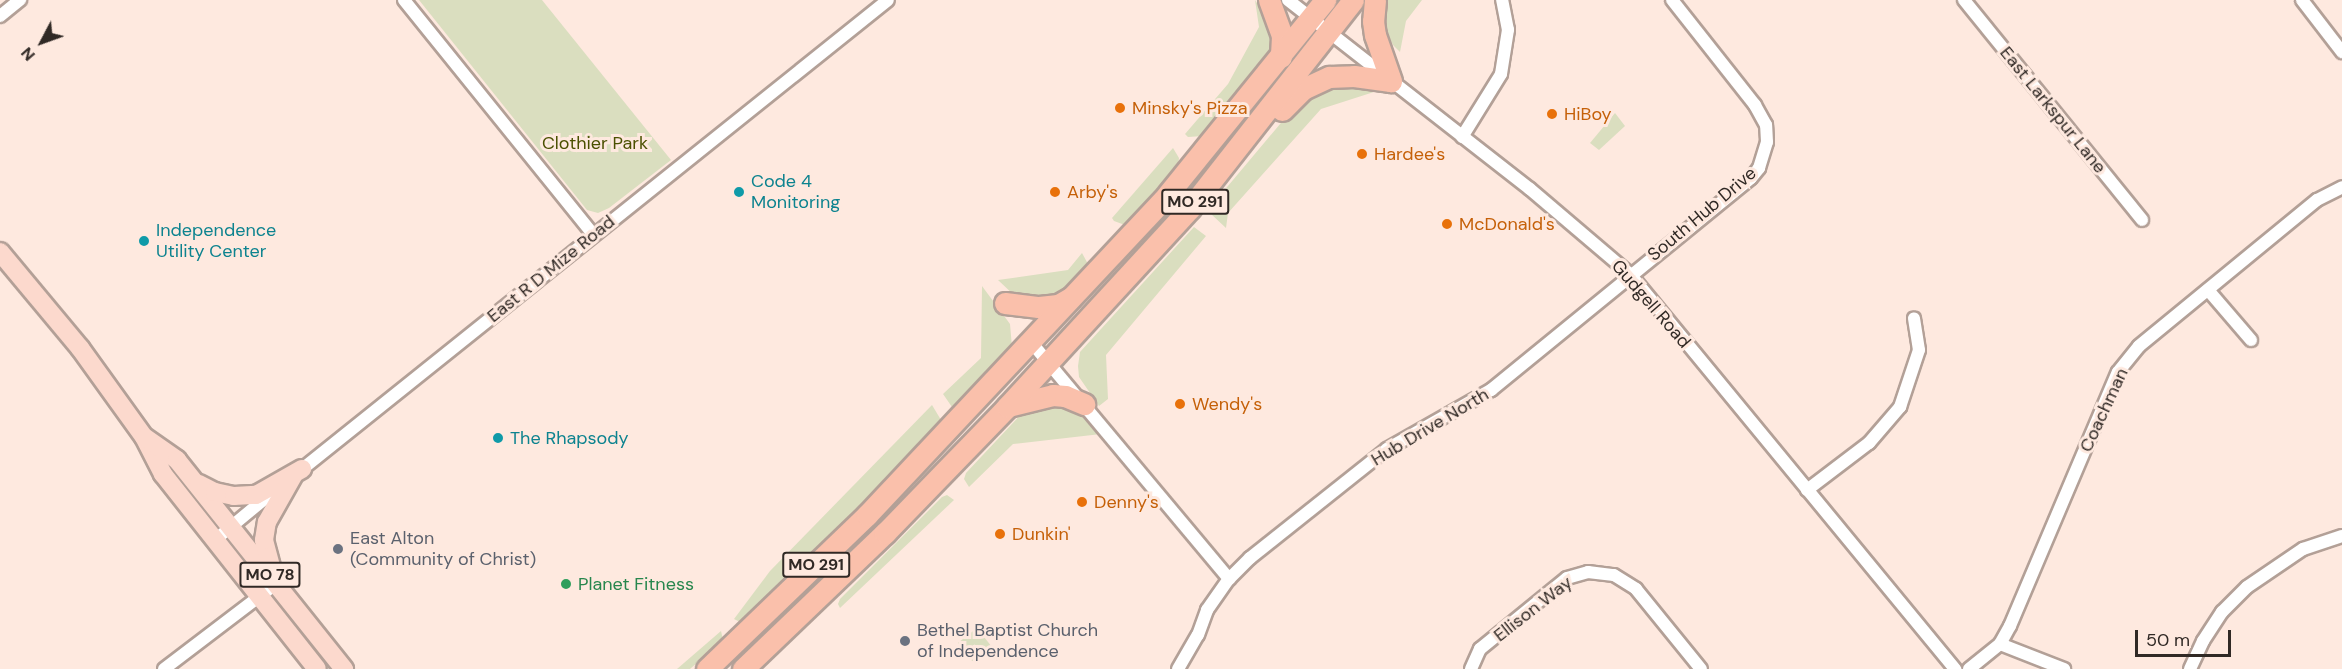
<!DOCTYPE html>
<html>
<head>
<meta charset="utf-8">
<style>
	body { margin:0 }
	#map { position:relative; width:2342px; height:669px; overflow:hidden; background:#fee9df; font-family:"DM Sans",sans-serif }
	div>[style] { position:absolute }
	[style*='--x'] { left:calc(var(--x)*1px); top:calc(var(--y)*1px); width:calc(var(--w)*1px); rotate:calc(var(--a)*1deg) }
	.green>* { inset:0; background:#dadebf; transform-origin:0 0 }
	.roads { filter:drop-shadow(2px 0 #b3a097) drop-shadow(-2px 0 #b3a097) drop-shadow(0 2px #b3a097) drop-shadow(0 -2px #b3a097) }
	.street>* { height:12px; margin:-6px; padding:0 6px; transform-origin:6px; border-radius:6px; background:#fff }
	.primary>* { height:18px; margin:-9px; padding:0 9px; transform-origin:9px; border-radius:9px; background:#fcd9cd }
	.highway>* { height:21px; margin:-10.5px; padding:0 10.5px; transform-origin:10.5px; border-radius:10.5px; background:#fac0ab }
	.dots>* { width:16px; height:16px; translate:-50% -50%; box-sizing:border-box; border:3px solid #fee9df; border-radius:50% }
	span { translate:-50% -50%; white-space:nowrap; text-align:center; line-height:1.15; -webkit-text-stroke:6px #fee9df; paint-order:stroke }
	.shield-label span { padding:2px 4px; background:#fee9df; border:2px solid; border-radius:4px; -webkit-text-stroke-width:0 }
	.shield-label { font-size:16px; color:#302925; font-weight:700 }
	.food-label { font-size:18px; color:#c56008 }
	.left { translate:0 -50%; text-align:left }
	.street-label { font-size:18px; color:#302925 }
	.park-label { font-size:18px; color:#4b5000 }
	.culture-label { font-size:18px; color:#0d838f }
	.worship-label { font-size:18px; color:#5b616d }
	.leisure-label { font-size:18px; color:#27864d }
	.north { position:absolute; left:12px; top:12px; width:60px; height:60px; -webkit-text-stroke:4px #fee9df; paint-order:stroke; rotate:229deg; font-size:16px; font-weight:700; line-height:24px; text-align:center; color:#302925 }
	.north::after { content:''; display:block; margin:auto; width:21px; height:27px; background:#302925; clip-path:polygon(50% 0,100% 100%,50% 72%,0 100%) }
	.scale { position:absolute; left:2135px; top:630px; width:96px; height:27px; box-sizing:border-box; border:3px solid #302925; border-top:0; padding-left:8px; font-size:18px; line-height:21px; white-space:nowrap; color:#302925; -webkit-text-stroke:4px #fee9df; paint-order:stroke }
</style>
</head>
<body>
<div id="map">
	<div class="green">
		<div style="clip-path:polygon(419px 0,542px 0,671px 160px,609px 208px,598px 213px,587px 210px)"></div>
		<div style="clip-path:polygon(1255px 0,1274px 30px,1273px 50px,1203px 136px,1188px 137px,1185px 134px,1228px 84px,1259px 27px)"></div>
		<div style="clip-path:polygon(1380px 0,1422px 0,1406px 21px,1400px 52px,1393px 45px,1384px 27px)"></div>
		<div style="clip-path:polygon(1368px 85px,1377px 91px,1321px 109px,1228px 213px,1226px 228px,1211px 214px,1212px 205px,1301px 99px,1318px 86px)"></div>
		<div style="clip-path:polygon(1615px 113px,1625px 126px,1599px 150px,1590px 143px)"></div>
		<div style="clip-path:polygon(1173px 148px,1179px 158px,1178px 166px,1125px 225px,1114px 221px,1112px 218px)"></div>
		<div style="clip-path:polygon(1194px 227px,1206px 236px,1106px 355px,1108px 399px,1099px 406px,1079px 377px,1078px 366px,1080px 352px)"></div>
		<div style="clip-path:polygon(1082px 253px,1088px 264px,1067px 289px,1051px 299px,1016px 297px,998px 280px,1068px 270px)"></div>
		<div style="clip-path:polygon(982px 286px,1010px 324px,1012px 347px,955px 407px,952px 407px,943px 394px,981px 358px)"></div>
		<div style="clip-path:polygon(1048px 401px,1082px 411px,1101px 434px,1013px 444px,969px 487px,964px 479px,966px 473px,1024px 411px)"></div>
		<div style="clip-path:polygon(932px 405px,941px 420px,939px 426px,745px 620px,740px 622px,734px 619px,770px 571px)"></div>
		<div style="clip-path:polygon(947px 495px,954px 500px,840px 608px,838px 604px,840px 599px,942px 497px)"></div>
		<div style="left:977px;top:628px;width:23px;height:24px;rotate:52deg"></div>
		<div style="clip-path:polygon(721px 631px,723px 640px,690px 669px,677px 669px)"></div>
	</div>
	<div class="roads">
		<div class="street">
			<div style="--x:404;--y:0;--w:301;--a:51.1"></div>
			<div style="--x:1288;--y:0;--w:307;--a:38"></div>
			<div style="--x:1530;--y:189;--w:131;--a:40.4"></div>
			<div style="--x:1630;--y:274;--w:512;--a:50.55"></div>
			<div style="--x:1964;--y:0;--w:283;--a:51"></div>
			<div style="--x:2302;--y:0;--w:66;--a:52.4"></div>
			<div style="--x:0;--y:16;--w:26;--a:-39"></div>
			<div style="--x:1462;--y:137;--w:74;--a:-58.2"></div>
			<div style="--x:1501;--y:74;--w:45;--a:-81"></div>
			<div style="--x:1508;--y:30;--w:31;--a:-101"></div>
			<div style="--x:2208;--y:290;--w:66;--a:49.3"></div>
			<div style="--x:1031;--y:342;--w:309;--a:50.1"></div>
			<div style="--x:296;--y:474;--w:758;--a:-38.68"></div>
			<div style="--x:1807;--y:490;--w:78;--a:-37.2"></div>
			<div style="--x:1869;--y:443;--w:48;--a:-49.3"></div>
			<div style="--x:1900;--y:407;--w:60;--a:-71.6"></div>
			<div style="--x:1919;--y:350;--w:32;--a:-99"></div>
			<div style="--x:215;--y:540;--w:75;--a:-39.6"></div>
			<div style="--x:2000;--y:644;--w:69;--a:21.3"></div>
			<div style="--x:164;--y:669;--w:142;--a:-37.3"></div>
			<div style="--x:1178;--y:669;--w:39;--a:-60"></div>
			<div style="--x:1198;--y:635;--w:27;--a:-70"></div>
			<div style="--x:1207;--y:610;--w:38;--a:-55"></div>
			<div style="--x:1229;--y:579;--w:30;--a:-45"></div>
			<div style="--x:1250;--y:558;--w:175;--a:-38.5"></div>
			<div style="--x:1387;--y:449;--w:120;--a:-29.6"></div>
			<div style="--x:1491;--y:390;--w:335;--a:-39.2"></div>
			<div style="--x:1751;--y:178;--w:13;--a:-51"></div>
			<div style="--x:1759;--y:168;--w:27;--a:-73"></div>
			<div style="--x:1767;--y:142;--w:17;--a:-93"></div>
			<div style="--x:1766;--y:125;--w:23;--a:-119"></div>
			<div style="--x:1755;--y:105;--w:134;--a:-128.3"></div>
			<div style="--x:1471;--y:669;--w:22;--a:-66"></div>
			<div style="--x:1480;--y:649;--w:112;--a:-39.2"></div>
			<div style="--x:1567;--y:578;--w:22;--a:-16"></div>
			<div style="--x:1588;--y:572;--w:26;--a:7"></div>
			<div style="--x:1614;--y:575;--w:26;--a:32"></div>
			<div style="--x:1636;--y:589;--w:103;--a:50.9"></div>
			<div style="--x:1969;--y:669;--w:40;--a:-39"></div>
			<div style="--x:2000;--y:644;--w:21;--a:-61"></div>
			<div style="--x:2010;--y:626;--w:276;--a:-67"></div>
			<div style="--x:2118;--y:372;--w:33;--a:-51"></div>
			<div style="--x:2139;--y:346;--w:230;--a:-39.4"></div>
			<div style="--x:2317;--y:200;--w:28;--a:-27"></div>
			<div style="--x:2190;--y:669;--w:31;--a:-65"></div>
			<div style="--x:2203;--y:641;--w:35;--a:-57"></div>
			<div style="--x:2222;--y:612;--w:35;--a:-45"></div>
			<div style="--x:2247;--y:587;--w:68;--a:-34.2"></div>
			<div style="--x:2303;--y:549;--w:41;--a:-18.4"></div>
		</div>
		<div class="primary">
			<div style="--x:0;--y:252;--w:125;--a:50.2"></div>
			<div style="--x:80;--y:348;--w:110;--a:54.3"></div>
			<div style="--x:144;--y:437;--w:42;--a:62.8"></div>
			<div style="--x:163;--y:474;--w:248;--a:51.7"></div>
			<div style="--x:146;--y:438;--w:38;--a:35"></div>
			<div style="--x:177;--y:460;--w:268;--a:51.4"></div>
			<div style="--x:199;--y:484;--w:18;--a:27"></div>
			<div style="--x:215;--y:492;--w:19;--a:12"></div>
			<div style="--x:234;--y:496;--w:22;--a:-3"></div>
			<div style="--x:256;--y:495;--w:53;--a:-29.5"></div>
			<div style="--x:272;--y:570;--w:31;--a:-105"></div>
			<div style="--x:264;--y:540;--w:18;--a:-81"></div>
			<div style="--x:267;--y:522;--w:53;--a:-60.5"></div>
		</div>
		<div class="highway">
			<div style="--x:1269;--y:0;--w:38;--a:70"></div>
			<div style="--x:1282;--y:36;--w:21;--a:93"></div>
			<div style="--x:1375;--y:0;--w:21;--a:95"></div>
			<div style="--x:1373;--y:21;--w:14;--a:82"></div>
			<div style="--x:1375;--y:35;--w:49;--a:70.8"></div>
			<div style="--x:1282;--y:110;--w:30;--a:-45"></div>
			<div style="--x:1303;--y:89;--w:29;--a:-25"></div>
			<div style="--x:1329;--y:77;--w:25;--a:-2"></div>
			<div style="--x:1354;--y:76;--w:37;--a:8"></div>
			<div style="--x:1005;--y:303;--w:34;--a:7"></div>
			<div style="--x:1039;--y:307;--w:19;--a:-6"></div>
			<div style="--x:1058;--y:305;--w:14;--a:-30"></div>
			<div style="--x:1008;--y:406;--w:46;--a:-13.7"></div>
			<div style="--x:1053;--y:395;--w:12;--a:5"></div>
			<div style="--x:1065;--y:396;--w:21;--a:23"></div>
			<div style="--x:707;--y:669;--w:222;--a:-43.9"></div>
			<div style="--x:867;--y:515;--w:440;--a:-46.8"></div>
			<div style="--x:1168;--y:194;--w:250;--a:-51"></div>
			<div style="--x:743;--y:669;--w:197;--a:-43.8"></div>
			<div style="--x:885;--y:533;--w:175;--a:-45.9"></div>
			<div style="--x:1007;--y:407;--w:270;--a:-47.4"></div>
			<div style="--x:1190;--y:208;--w:264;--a:-51.9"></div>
		</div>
	</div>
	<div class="dots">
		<div style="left:1120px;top:108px;background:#e8710a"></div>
		<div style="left:1552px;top:114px;background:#e8710a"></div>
		<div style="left:1362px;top:154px;background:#e8710a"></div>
		<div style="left:739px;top:192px;background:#0f9aa8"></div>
		<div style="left:1055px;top:192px;background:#e8710a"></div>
		<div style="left:1447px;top:224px;background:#e8710a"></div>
		<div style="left:144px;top:241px;background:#0f9aa8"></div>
		<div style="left:1180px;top:404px;background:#e8710a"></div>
		<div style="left:498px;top:438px;background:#0f9aa8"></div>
		<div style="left:1082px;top:502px;background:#e8710a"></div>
		<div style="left:1000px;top:534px;background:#e8710a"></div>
		<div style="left:338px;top:549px;background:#6b7280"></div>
		<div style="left:566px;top:584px;background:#2e9e5b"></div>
		<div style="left:905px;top:641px;background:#6b7280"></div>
	</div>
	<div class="shield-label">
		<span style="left:1195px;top:202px">MO 291</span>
		<span style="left:816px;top:565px">MO 291</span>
		<span style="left:270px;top:575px">MO 78</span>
	</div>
	<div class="food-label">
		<span class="left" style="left:1132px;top:108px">Minsky's Pizza</span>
		<span class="left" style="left:1564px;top:114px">HiBoy</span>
		<span class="left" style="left:1374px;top:154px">Hardee's</span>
		<span class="left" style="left:1067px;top:192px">Arby's</span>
		<span class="left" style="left:1459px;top:224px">McDonald's</span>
		<span class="left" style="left:1192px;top:404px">Wendy's</span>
		<span class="left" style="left:1094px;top:502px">Denny's</span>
		<span class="left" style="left:1012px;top:534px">Dunkin'</span>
	</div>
	<div class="street-label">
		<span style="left:2053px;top:110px;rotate:51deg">East Larkspur Lane</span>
		<span style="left:1702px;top:214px;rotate:-40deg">South Hub Drive</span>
		<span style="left:551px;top:269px;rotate:-39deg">East R D Mize Road</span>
		<span style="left:1651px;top:304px;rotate:49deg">Gudgell Road</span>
		<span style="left:2104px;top:410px;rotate:-65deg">Coachman</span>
		<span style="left:1430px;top:427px;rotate:-31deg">Hub Drive North</span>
		<span style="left:1533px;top:609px;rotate:-38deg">Ellison Way</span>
	</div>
	<div class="park-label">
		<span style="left:595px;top:143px">Clothier Park</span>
	</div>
	<div class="culture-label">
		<span class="left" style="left:751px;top:192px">Code 4<br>Monitoring</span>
		<span class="left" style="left:156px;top:241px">Independence<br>Utility Center</span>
		<span class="left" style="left:510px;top:438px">The Rhapsody</span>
	</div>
	<div class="worship-label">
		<span class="left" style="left:350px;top:549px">East Alton<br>(Community of Christ)</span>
		<span class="left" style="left:917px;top:641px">Bethel Baptist Church<br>of Independence</span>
	</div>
	<div class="leisure-label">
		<span class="left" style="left:578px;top:584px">Planet Fitness</span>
	</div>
	<div class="north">N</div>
	<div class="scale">50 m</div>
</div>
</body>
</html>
